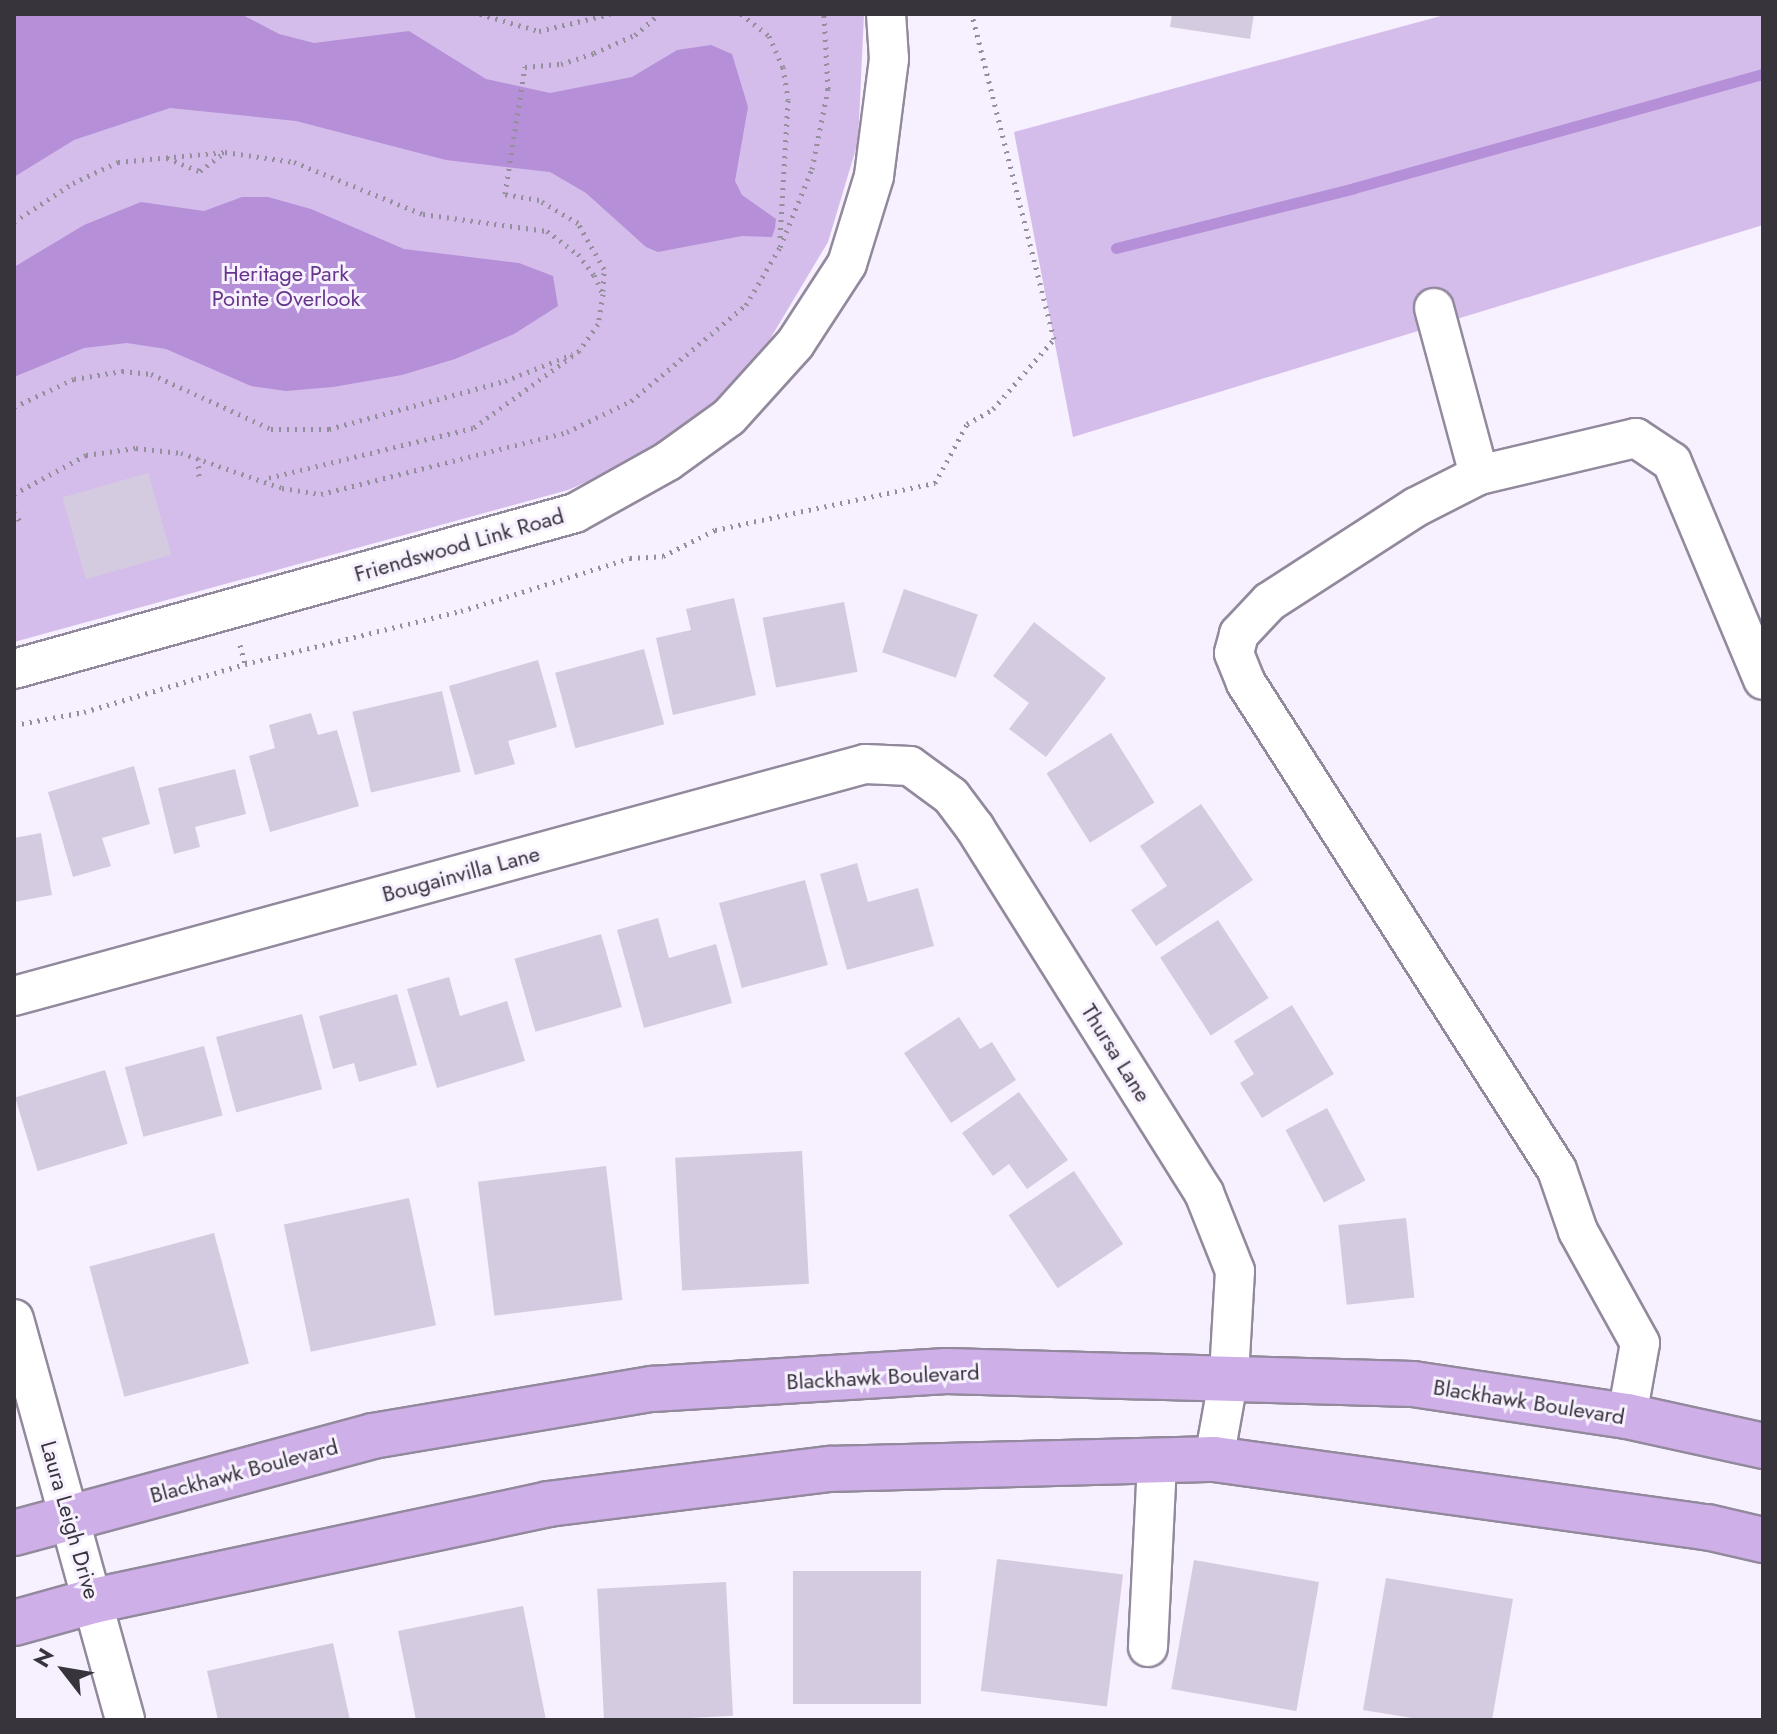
<!DOCTYPE html>
<html>
<head>
<meta charset="utf-8">
<style>
	body { margin:0 }
	#map { position:relative; width:1777px; height:1734px; overflow:hidden; background:#f7f0fe; font-family:Jost,sans-serif }
	div>[style] { position:absolute }
	[style*='--x'] { left:calc(var(--x)*1px); top:calc(var(--y)*1px); width:calc(var(--w)*1px); rotate:calc(var(--a)*1deg) }
	.green>* { inset:0; background:#d4bdeb }
	.water>* { inset:0; background:#b58fd7 }
	.stream>* { height:11px; margin:-5.5px; padding:0 5.5px; transform-origin:5.5px; border-radius:5.5px; background:#b58fd7 }
	.building>* { inset:0; background:#d5cbe0; transform-origin:0 0 }
	.path>* { height:5px; margin-top:-2.5px; transform-origin:0; background:repeating-linear-gradient(90deg,#948f9a 0 2px,transparent 0 8px) }
	.roads { filter:drop-shadow(2px 0 #93899d) drop-shadow(-2px 0 #93899d) drop-shadow(0 2px #93899d) drop-shadow(0 -2px #93899d) }
	.minor>* { height:38px; margin:-19px; padding:0 19px; transform-origin:19px; border-radius:19px; background:#fff }
	.major>* { height:44px; margin:-22px; padding:0 22px; transform-origin:22px; border-radius:22px; background:#ceafe7 }
	span { translate:-50% -50%; white-space:nowrap; text-align:center; line-height:1.15; -webkit-text-stroke:6px #f7f0fe; paint-order:stroke }
	.park-label { font-size:22px; color:#66358b }
	.street-label { font-size:22px; color:#38343c }
	.frame { position:absolute; inset:0; border:16px solid #38343c; pointer-events:none }
	.north { position:absolute; left:24px; top:1630px; width:80px; height:80px; -webkit-text-stroke:6px #f7f0fe; paint-order:stroke; rotate:301deg; font-size:22px; font-weight:700; line-height:32px; text-align:center; color:#38343c }
	.north::after { content:''; display:block; margin:auto; width:28px; height:36px; background:#38343c; clip-path:polygon(50% 0,100% 100%,50% 72%,0 100%) }
</style>
</head>
<body>
<div id="map">
	<div class="green">
		<div style="clip-path:polygon(14px 14px,864px 14px,858px 142px,828px 242px,770px 339px,708px 409px,644px 457px,568px 490px,14px 642px)"></div>
		<div style="clip-path:polygon(1448px 14px,1763px 14px,1763px 225px,1073px 437px,1014px 132px)"></div>
	</div>
	<div class="water">
		<div style="clip-path:polygon(14px 14px,241px 14px,279px 34px,314px 43px,409px 31px,486px 79px,550px 93px,632px 77px,677px 50px,711px 45px,732px 54px,748px 107px,735px 181px,742px 195px,776px 219px,775px 228px,772px 237px,742px 236px,658px 252px,646px 247px,586px 193px,550px 172px,446px 160px,296px 121px,170px 108px,74px 140px,14px 177px)"></div>
		<div style="clip-path:polygon(242px 197px,268px 197px,311px 209px,404px 249px,519px 263px,553px 276px,558px 306px,514px 334px,455px 359px,402px 375px,333px 387px,286px 391px,251px 386px,166px 349px,127px 343px,84px 348px,14px 377px,14px 267px,84px 225px,141px 202px,204px 211px)"></div>
	</div>
	<div class="stream">
		<div style="--x:1116;--y:248;--w:245;--a:-14.1"></div>
		<div style="--x:1354;--y:188;--w:425;--a:-15.6"></div>
	</div>
	<div class="building">
		<div style="clip-path:polygon(1172px 14px,1254px 14px,1250px 39px,1170px 27px)"></div>
		<div style="left:148px;top:473px;width:85px;height:89px;rotate:74deg"></div>
		<div style="left:904px;top:589px;width:78px;height:67px;rotate:19deg"></div>
		<div style="clip-path:polygon(734px 598px,756px 695px,673px 715px,656px 638px,691px 630px,686px 609px)"></div>
		<div style="left:844px;top:602px;width:71px;height:83px;rotate:79deg"></div>
		<div style="clip-path:polygon(1034px 622px,1106px 678px,1046px 757px,1009px 729px,1029px 703px,993px 676px)"></div>
		<div style="left:644px;top:649px;width:78px;height:92px;rotate:75deg"></div>
		<div style="clip-path:polygon(538px 660px,557px 727px,508px 741px,515px 764px,475px 775px,449px 686px)"></div>
		<div style="left:442px;top:691px;width:83px;height:92px;rotate:77deg"></div>
		<div style="clip-path:polygon(311px 713px,318px 735px,337px 730px,359px 806px,270px 832px,249px 756px,275px 748px,269px 725px)"></div>
		<div style="left:1111px;top:733px;width:82px;height:76px;rotate:58deg"></div>
		<div style="clip-path:polygon(134px 766px,150px 824px,102px 838px,111px 866px,73px 877px,48px 792px)"></div>
		<div style="clip-path:polygon(235px 769px,246px 814px,195px 827px,200px 847px,174px 854px,158px 788px)"></div>
		<div style="clip-path:polygon(1201px 804px,1253px 880px,1156px 946px,1131px 910px,1167px 886px,1140px 846px)"></div>
		<div style="clip-path:polygon(41px 833px,52px 895px,14px 902px,14px 838px)"></div>
		<div style="clip-path:polygon(857px 863px,868px 902px,918px 888px,934px 946px,847px 970px,820px 874px)"></div>
		<div style="left:805px;top:880px;width:88px;height:89px;rotate:75deg"></div>
		<div style="clip-path:polygon(658px 918px,669px 958px,716px 944px,732px 1003px,644px 1028px,617px 930px)"></div>
		<div style="left:1218px;top:920px;width:93px;height:69px;rotate:57deg"></div>
		<div style="left:601px;top:934px;width:76px;height:90px;rotate:74deg"></div>
		<div style="clip-path:polygon(449px 977px,460px 1016px,507px 1001px,525px 1061px,437px 1088px,407px 989px)"></div>
		<div style="clip-path:polygon(397px 994px,417px 1065px,359px 1082px,354px 1063px,333px 1069px,319px 1016px)"></div>
		<div style="clip-path:polygon(1292px 1005px,1334px 1074px,1262px 1118px,1240px 1083px,1254px 1074px,1234px 1041px)"></div>
		<div style="left:302px;top:1014px;width:78px;height:89px;rotate:75deg"></div>
		<div style="clip-path:polygon(959px 1017px,980px 1049px,992px 1042px,1016px 1080px,951px 1123px,904px 1053px)"></div>
		<div style="left:204px;top:1046px;width:72px;height:82px;rotate:75deg"></div>
		<div style="left:105px;top:1070px;width:77px;height:94px;rotate:73deg"></div>
		<div style="clip-path:polygon(1019px 1092px,1068px 1160px,1027px 1189px,1009px 1164px,993px 1176px,962px 1133px)"></div>
		<div style="left:1327px;top:1108px;width:82px;height:47px;rotate:62deg"></div>
		<div style="left:802px;top:1151px;width:133px;height:127px;rotate:87deg"></div>
		<div style="left:606px;top:1166px;width:135px;height:129px;rotate:83deg"></div>
		<div style="left:1074px;top:1171px;width:88px;height:79px;rotate:56deg"></div>
		<div style="left:409px;top:1198px;width:130px;height:128px;rotate:78deg"></div>
		<div style="left:1406px;top:1218px;width:80px;height:68px;rotate:84deg"></div>
		<div style="left:214px;top:1233px;width:135px;height:129px;rotate:75deg"></div>
		<div style="left:997px;top:1559px;width:127px;height:133px;rotate:7deg"></div>
		<div style="left:1194px;top:1560px;width:127px;height:131px;rotate:10deg"></div>
		<div style="left:921px;top:1571px;width:133px;height:128px;rotate:90deg"></div>
		<div style="clip-path:polygon(1386px 1578px,1513px 1599px,1492px 1720px,1424px 1720px,1363px 1710px)"></div>
		<div style="left:726px;top:1582px;width:134px;height:129px;rotate:87deg"></div>
		<div style="clip-path:polygon(523px 1606px,546px 1720px,416px 1720px,398px 1631px)"></div>
		<div style="clip-path:polygon(333px 1643px,350px 1720px,218px 1720px,207px 1671px)"></div>
	</div>
	<div class="path">
		<div style="--x:480;--y:14;--w:61;--a:16.1"></div>
		<div style="--x:539;--y:31;--w:73;--a:-13.5"></div>
		<div style="--x:741;--y:14;--w:36;--a:38"></div>
		<div style="--x:769;--y:36;--w:34;--a:66"></div>
		<div style="--x:783;--y:67;--w:33;--a:81"></div>
		<div style="--x:788;--y:100;--w:140;--a:93.3"></div>
		<div style="--x:167;--y:158;--w:35;--a:22"></div>
		<div style="--x:200;--y:171;--w:31;--a:-37"></div>
		<div style="--x:14;--y:222;--w:71;--a:-33.5"></div>
		<div style="--x:73;--y:183;--w:50;--a:-25"></div>
		<div style="--x:118;--y:162;--w:107;--a:-5.3"></div>
		<div style="--x:225;--y:152;--w:70;--a:8.2"></div>
		<div style="--x:294;--y:162;--w:139;--a:22"></div>
		<div style="--x:423;--y:214;--w:125;--a:7.8"></div>
		<div style="--x:547;--y:231;--w:39;--a:37"></div>
		<div style="--x:578;--y:254;--w:26;--a:53"></div>
		<div style="--x:594;--y:275;--w:21;--a:65"></div>
		<div style="--x:603;--y:294;--w:30;--a:99"></div>
		<div style="--x:598;--y:324;--w:33;--a:125"></div>
		<div style="--x:579;--y:351;--w:131;--a:144"></div>
		<div style="--x:473;--y:428;--w:215;--a:166.3"></div>
		<div style="--x:603;--y:291;--w:22;--a:-87"></div>
		<div style="--x:604;--y:269;--w:53;--a:-119.5"></div>
		<div style="--x:578;--y:223;--w:45;--a:-149.5"></div>
		<div style="--x:539;--y:200;--w:35;--a:-170"></div>
		<div style="--x:505;--y:194;--w:129;--a:-81.1"></div>
		<div style="--x:525;--y:67;--w:36;--a:-5"></div>
		<div style="--x:561;--y:64;--w:35;--a:-18"></div>
		<div style="--x:594;--y:53;--w:45;--a:-23.7"></div>
		<div style="--x:635;--y:35;--w:32;--a:-41"></div>
		<div style="--x:14;--y:407;--w:66;--a:-25"></div>
		<div style="--x:74;--y:379;--w:49;--a:-9.5"></div>
		<div style="--x:122;--y:371;--w:29;--a:6"></div>
		<div style="--x:151;--y:374;--w:132;--a:24.6"></div>
		<div style="--x:271;--y:429;--w:58;--a:0"></div>
		<div style="--x:329;--y:429;--w:182;--a:-15.3"></div>
		<div style="--x:505;--y:381;--w:73;--a:-21.7"></div>
		<div style="--x:198;--y:458;--w:20;--a:87"></div>
		<div style="--x:14;--y:494;--w:82;--a:-28.4"></div>
		<div style="--x:86;--y:455;--w:50;--a:-8"></div>
		<div style="--x:136;--y:448;--w:45;--a:6.3"></div>
		<div style="--x:181;--y:453;--w:107;--a:19.1"></div>
		<div style="--x:282;--y:488;--w:39;--a:9"></div>
		<div style="--x:321;--y:494;--w:254;--a:-14.1"></div>
		<div style="--x:567;--y:432;--w:71;--a:-25.8"></div>
		<div style="--x:631;--y:401;--w:150;--a:-39.9"></div>
		<div style="--x:746;--y:305;--w:67;--a:-59.6"></div>
		<div style="--x:780;--y:247;--w:84;--a:-67.7"></div>
		<div style="--x:812;--y:169;--w:82;--a:-78.7"></div>
		<div style="--x:828;--y:89;--w:75;--a:-93.1"></div>
		<div style="--x:14;--y:512;--w:13;--a:58"></div>
		<div style="--x:240;--y:645;--w:20;--a:75"></div>
		<div style="--x:14;--y:725;--w:71;--a:-10.5"></div>
		<div style="--x:84;--y:712;--w:168;--a:-16.6"></div>
		<div style="--x:245;--y:664;--w:222;--a:-13.8"></div>
		<div style="--x:461;--y:611;--w:177;--a:-17.4"></div>
		<div style="--x:630;--y:558;--w:33;--a:-3"></div>
		<div style="--x:663;--y:556;--w:58;--a:-26.6"></div>
		<div style="--x:715;--y:530;--w:225;--a:-12.1"></div>
		<div style="--x:935;--y:483;--w:67;--a:-61.5"></div>
		<div style="--x:967;--y:424;--w:30;--a:-30"></div>
		<div style="--x:993;--y:409;--w:93;--a:-48.9"></div>
		<div style="--x:1054;--y:339;--w:335;--a:-104.2"></div>
	</div>
	<div class="roads">
		<div class="minor">
			<div style="--x:1434;--y:308;--w:173;--a:74.9"></div>
			<div style="--x:14;--y:669;--w:582;--a:-15.54"></div>
			<div style="--x:575;--y:513;--w:107;--a:-29.2"></div>
			<div style="--x:668;--y:461;--w:75;--a:-35.8"></div>
			<div style="--x:729;--y:417;--w:98;--a:-47.9"></div>
			<div style="--x:795;--y:344;--w:95;--a:-57"></div>
			<div style="--x:847;--y:264;--w:92;--a:-72.9"></div>
			<div style="--x:874;--y:176;--w:118;--a:-82.7"></div>
			<div style="--x:889;--y:59;--w:45;--a:-93.8"></div>
			<div style="--x:14;--y:996;--w:882;--a:-15.25"></div>
			<div style="--x:865;--y:764;--w:45;--a:2.5"></div>
			<div style="--x:910;--y:766;--w:51;--a:36.2"></div>
			<div style="--x:951;--y:796;--w:40;--a:53"></div>
			<div style="--x:975;--y:828;--w:431;--a:57.9"></div>
			<div style="--x:1204;--y:1193;--w:84;--a:68.3"></div>
			<div style="--x:1235;--y:1271;--w:105;--a:93.3"></div>
			<div style="--x:1229;--y:1376;--w:84;--a:100.2"></div>
			<div style="--x:14;--y:1319;--w:416;--a:74.5"></div>
			<div style="--x:1627;--y:1416;--w:74;--a:-79.9"></div>
			<div style="--x:1640;--y:1343;--w:128;--a:-119"></div>
			<div style="--x:1578;--y:1231;--w:65;--a:-109"></div>
			<div style="--x:1557;--y:1170;--w:578;--a:-122.56"></div>
			<div style="--x:1246;--y:683;--w:32;--a:-112"></div>
			<div style="--x:1234;--y:653;--w:20;--a:-75"></div>
			<div style="--x:1239;--y:634;--w:44;--a:-46.8"></div>
			<div style="--x:1269;--y:602;--w:175;--a:-32.9"></div>
			<div style="--x:1416;--y:507;--w:71;--a:-26.9"></div>
			<div style="--x:1479;--y:475;--w:161;--a:-13.3"></div>
			<div style="--x:1636;--y:438;--w:43;--a:33.7"></div>
			<div style="--x:1672;--y:462;--w:236;--a:67.3"></div>
			<div style="--x:1148;--y:1647;--w:186;--a:-87.2"></div>
		</div>
		<div class="major">
			<div style="--x:14;--y:1533;--w:372;--a:-15.1"></div>
			<div style="--x:373;--y:1436;--w:283;--a:-9.6"></div>
			<div style="--x:652;--y:1389;--w:295;--a:-3.5"></div>
			<div style="--x:946;--y:1371;--w:467;--a:1.6"></div>
			<div style="--x:1413;--y:1384;--w:216;--a:8.5"></div>
			<div style="--x:1627;--y:1416;--w:139;--a:12.4"></div>
			<div style="--x:14;--y:1623;--w:82;--a:-15.6"></div>
			<div style="--x:93;--y:1601;--w:465;--a:-12"></div>
			<div style="--x:548;--y:1504;--w:284;--a:-7.1"></div>
			<div style="--x:830;--y:1469;--w:384;--a:-1.5"></div>
			<div style="--x:1214;--y:1459;--w:498;--a:7.9"></div>
			<div style="--x:1707;--y:1527;--w:57;--a:13.1"></div>
		</div>
	</div>
	<div class="park-label">
		<span style="left:286px;top:286px">Heritage Park<br>Pointe Overlook</span>
	</div>
	<div class="street-label">
		<span style="left:459px;top:545px;rotate:-16deg">Friendswood Link Road</span>
		<span style="left:461px;top:874px;rotate:-15deg">Bougainvilla Lane</span>
		<span style="left:1116px;top:1053px;rotate:58deg">Thursa Lane</span>
		<span style="left:883px;top:1377px;rotate:-3deg">Blackhawk Boulevard</span>
		<span style="left:1529px;top:1402px;rotate:9deg">Blackhawk Boulevard</span>
		<span style="left:244px;top:1471px;rotate:-15deg">Blackhawk Boulevard</span>
		<span style="left:70px;top:1520px;rotate:74deg">Laura Leigh Drive</span>
	</div>
	<div class="frame"></div>
	<div class="north">N</div>
</div>
</body>
</html>
